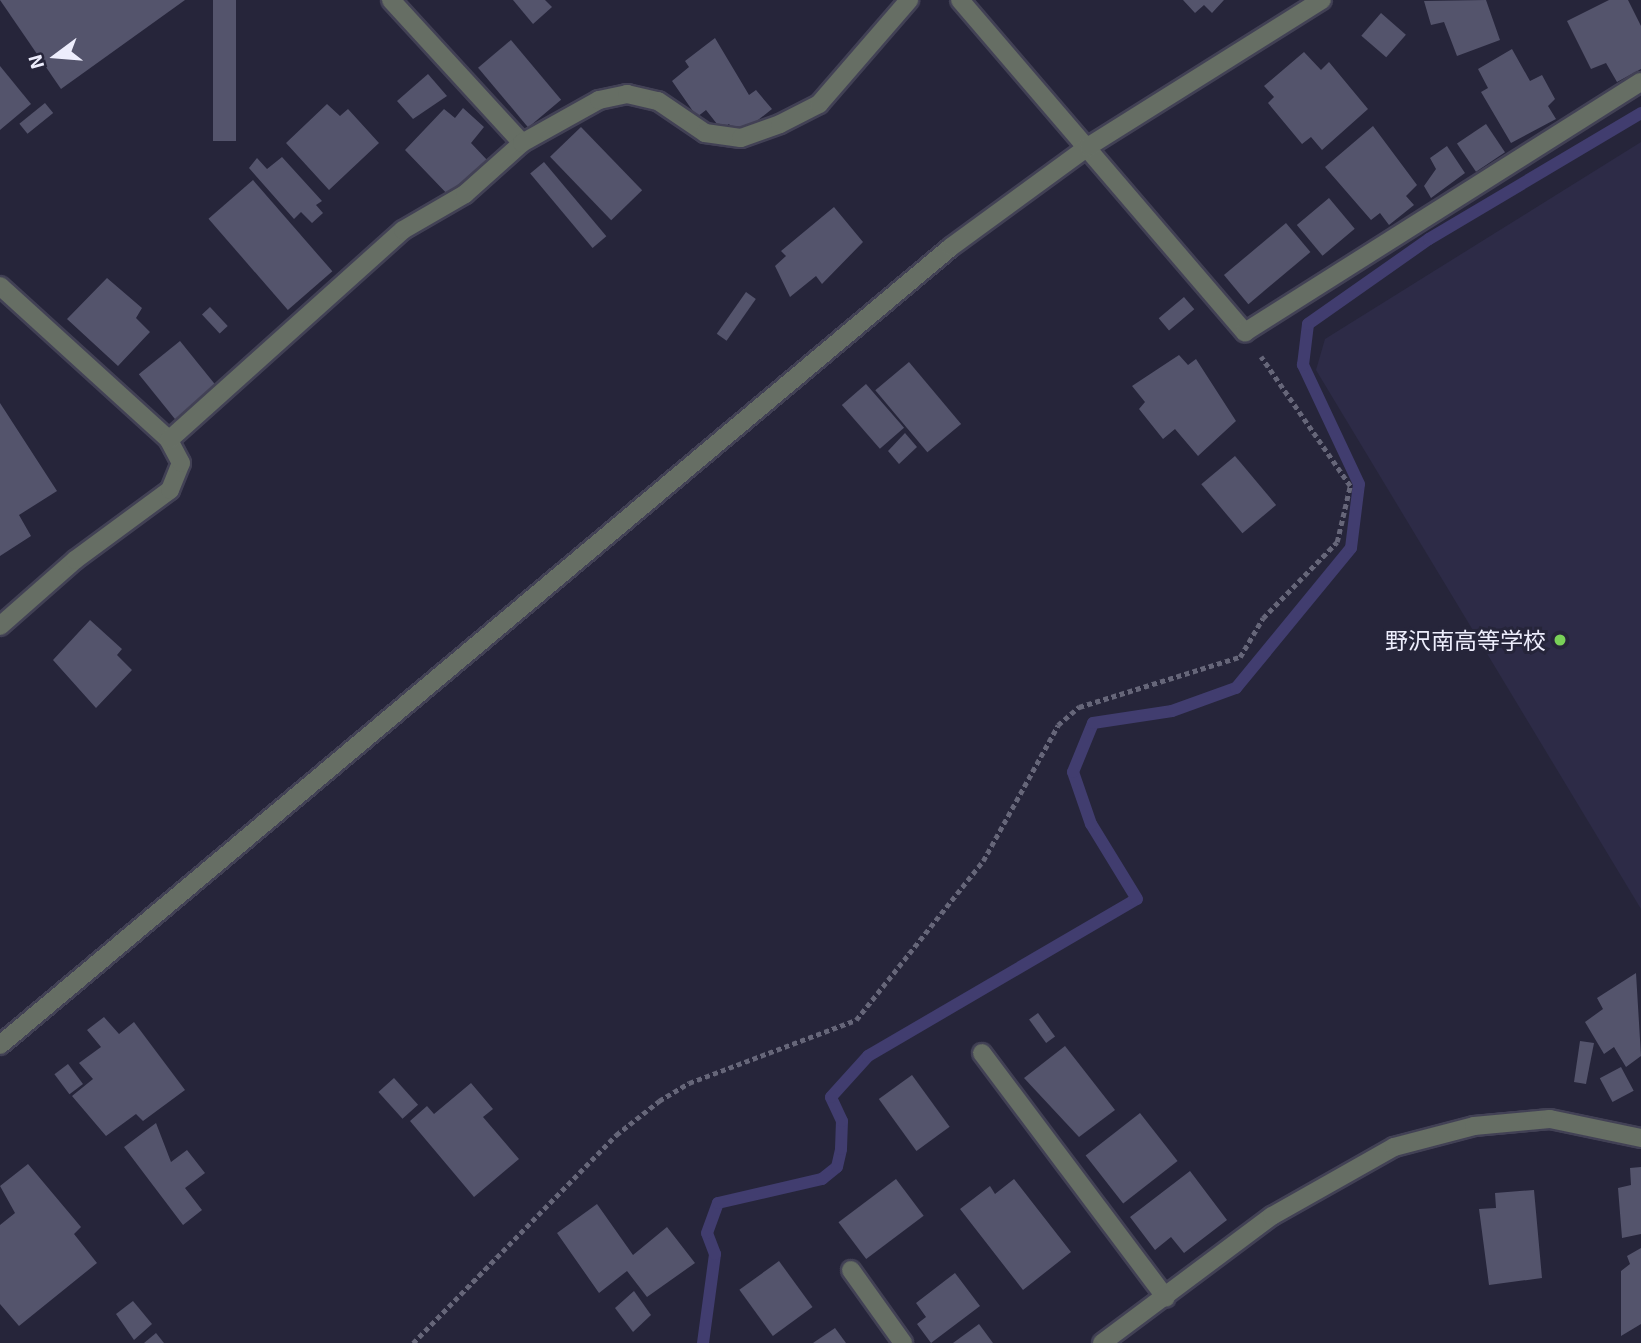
<!DOCTYPE html>
<html>
<head>
<meta charset="utf-8">
<style>
	body { margin:0 }
	#map { position:relative; width:1641px; height:1343px; overflow:hidden; background:#26253a; font-family:"Exo 2","Noto Sans JP",sans-serif }
	div>[style] { position:absolute }
	[style*='--x'] { left:calc(var(--x)*1px); top:calc(var(--y)*1px); width:calc(var(--w)*1px); rotate:calc(var(--a)*1deg) }
	.built>* { inset:0; background:#2d2b47 }
	.stream>* { height:12px; margin:-6px; padding:0 6px; transform-origin:6px; border-radius:6px; background:#413d6f }
	.building>* { inset:0; background:#54546c; transform-origin:0 0 }
	.path>* { height:4.5px; margin-top:-2.25px; transform-origin:0; background:repeating-linear-gradient(90deg,#666679 0 5px,transparent 0 8.5px) }
	.roads { filter:drop-shadow(2px 0 #424155) drop-shadow(-2px 0 #424155) drop-shadow(0 2px #424155) drop-shadow(0 -2px #424155) }
	.service>* { height:18px; margin:-9px; padding:0 9px; transform-origin:9px; border-radius:9px; background:#666e64 }
	.minor>* { height:18px; margin:-9px; padding:0 9px; transform-origin:9px; border-radius:9px; background:#666e64 }
	.tertiary>* { height:18px; margin:-9px; padding:0 9px; transform-origin:9px; border-radius:9px; background:#666e64 }
	.dots>* { width:19px; height:19px; translate:-50% -50%; box-sizing:border-box; border:4px solid #26253a; border-radius:50% }
	span { translate:-50% -50%; white-space:nowrap; text-align:center; line-height:1.15; -webkit-text-stroke:6px #26253a; paint-order:stroke }
	.poi-label { font-size:23px; color:#ededfc }
	.right { translate:-100% -50%; text-align:right }
	.north { position:absolute; left:21px; top:21px; width:70px; height:70px; -webkit-text-stroke:5px #26253a; paint-order:stroke; rotate:254deg; font-size:19px; font-weight:700; line-height:28px; text-align:center; color:#ededfc }
	.north::after { content:''; display:block; margin:auto; width:24px; height:32px; background:#ededfc; clip-path:polygon(50% 0,100% 100%,50% 72%,0 100%) }
</style>
</head>
<body>
<div id="map">
	<div class="built">
		<div style="clip-path:polygon(1641px 142px,1641px 909px,1316px 370px,1325px 339px)"></div>
	</div>
	<div class="stream">
		<div style="--x:703;--y:1343;--w:90;--a:-82.3"></div>
		<div style="--x:715;--y:1254;--w:22;--a:-111"></div>
		<div style="--x:707;--y:1233;--w:32;--a:-70"></div>
		<div style="--x:718;--y:1203;--w:107;--a:-13"></div>
		<div style="--x:822;--y:1179;--w:19;--a:-39"></div>
		<div style="--x:837;--y:1167;--w:18;--a:-77"></div>
		<div style="--x:841;--y:1149;--w:28;--a:-88"></div>
		<div style="--x:842;--y:1121;--w:26;--a:-115"></div>
		<div style="--x:831;--y:1097;--w:55;--a:-47.9"></div>
		<div style="--x:868;--y:1056;--w:311;--a:-30.3"></div>
		<div style="--x:1137;--y:899;--w:88;--a:-121.5"></div>
		<div style="--x:1091;--y:824;--w:55;--a:-109.1"></div>
		<div style="--x:1073;--y:772;--w:53;--a:-67.8"></div>
		<div style="--x:1093;--y:723;--w:80;--a:-8.6"></div>
		<div style="--x:1172;--y:711;--w:68;--a:-19.8"></div>
		<div style="--x:1236;--y:688;--w:181;--a:-50.6"></div>
		<div style="--x:1351;--y:548;--w:64;--a:-82.9"></div>
		<div style="--x:1359;--y:484;--w:132;--a:-115.2"></div>
		<div style="--x:1303;--y:365;--w:41;--a:-83"></div>
		<div style="--x:1308;--y:324;--w:148;--a:-35.1"></div>
		<div style="--x:1429;--y:239;--w:247;--a:-30.7"></div>
	</div>
	<div class="building">
		<div style="clip-path:polygon(0 0,185px 0,61px 89px)"></div>
		<div style="left:213px;top:0;width:23px;height:141px"></div>
		<div style="clip-path:polygon(513px 0,545px 0,552px 7px,533px 24px)"></div>
		<div style="clip-path:polygon(1183px 0,1224px 0,1212px 13px,1204px 5px,1195px 13px)"></div>
		<div style="clip-path:polygon(1486px 0,1500px 40px,1457px 56px,1444px 22px,1431px 25px,1424px 1px)"></div>
		<div style="clip-path:polygon(1609px 0,1628px 0,1641px 26px,1641px 69px,1617px 82px,1606px 63px,1591px 69px,1567px 21px)"></div>
		<div style="left:1381px;top:13px;width:33px;height:30px;rotate:41deg"></div>
		<div style="clip-path:polygon(715px 38px,749px 95px,756px 90px,772px 109px,738px 136px,729px 124px,721px 129px,706px 110px,697px 117px,672px 81px,689px 67px,685px 61px)"></div>
		<div style="left:511px;top:40px;width:78px;height:43px;rotate:50deg"></div>
		<div style="clip-path:polygon(1512px 49px,1530px 81px,1542px 75px,1555px 99px,1548px 106px,1556px 119px,1511px 143px,1481px 92px,1488px 88px,1478px 69px)"></div>
		<div style="clip-path:polygon(1304px 52px,1321px 70px,1329px 62px,1368px 109px,1322px 150px,1311px 137px,1302px 144px,1268px 103px,1274px 97px,1264px 86px)"></div>
		<div style="clip-path:polygon(0 66px,31px 104px,0 130px)"></div>
		<div style="clip-path:polygon(428px 74px,447px 96px,413px 119px,397px 101px)"></div>
		<div style="left:45px;top:103px;width:13px;height:33px;rotate:51deg"></div>
		<div style="clip-path:polygon(327px 104px,340px 116px,348px 109px,379px 143px,329px 190px,286px 143px)"></div>
		<div style="clip-path:polygon(463px 108px,484px 127px,471px 143px,488px 161px,452px 199px,405px 150px,444px 109px,455px 118px)"></div>
		<div style="left:1486px;top:124px;width:34px;height:35px;rotate:56deg"></div>
		<div style="clip-path:polygon(1373px 126px,1417px 185px,1406px 196px,1414px 205px,1389px 225px,1380px 213px,1371px 220px,1325px 167px)"></div>
		<div style="left:581px;top:127px;width:88px;height:43px;rotate:46deg"></div>
		<div style="clip-path:polygon(1447px 146px,1465px 173px,1431px 198px,1424px 186px,1436px 169px,1430px 158px)"></div>
		<div style="clip-path:polygon(282px 157px,322px 201px,316px 205px,323px 213px,312px 223px,301px 212px,294px 219px,249px 168px,257px 158px,267px 169px)"></div>
		<div style="left:544px;top:162px;width:97px;height:18px;rotate:50deg"></div>
		<div style="left:253px;top:180px;width:121px;height:59px;rotate:49deg"></div>
		<div style="left:1329px;top:198px;width:40px;height:42px;rotate:50deg"></div>
		<div style="clip-path:polygon(834px 207px,863px 242px,822px 284px,816px 276px,790px 297px,775px 266px,786px 256px,781px 251px)"></div>
		<div style="left:1286px;top:223px;width:38px;height:81px;rotate:50deg"></div>
		<div style="clip-path:polygon(107px 278px,142px 308px,136px 318px,150px 332px,118px 366px,67px 319px)"></div>
		<div style="left:746px;top:292px;width:12px;height:51px;rotate:35deg"></div>
		<div style="left:1184px;top:297px;width:16px;height:33px;rotate:50deg"></div>
		<div style="left:210px;top:307px;width:26px;height:11px;rotate:47deg"></div>
		<div style="left:180px;top:341px;width:60px;height:53px;rotate:51deg"></div>
		<div style="clip-path:polygon(1179px 355px,1188px 365px,1196px 359px,1236px 421px,1198px 456px,1175px 429px,1163px 439px,1139px 409px,1145px 402px,1132px 386px)"></div>
		<div style="left:909px;top:362px;width:81px;height:44px;rotate:50deg"></div>
		<div style="left:866px;top:384px;width:58px;height:32px;rotate:49deg"></div>
		<div style="clip-path:polygon(0 403px,57px 491px,19px 515px,31px 536px,0 556px)"></div>
		<div style="clip-path:polygon(905px 433px,917px 447px,899px 464px,888px 451px)"></div>
		<div style="left:1235px;top:456px;width:64px;height:44px;rotate:50deg"></div>
		<div style="clip-path:polygon(90px 620px,122px 649px,117px 655px,132px 670px,96px 708px,53px 660px)"></div>
		<div style="clip-path:polygon(1636px 973px,1641px 1056px,1626px 1067px,1614px 1047px,1604px 1054px,1585px 1022px,1603px 1009px,1597px 998px)"></div>
		<div style="left:1038px;top:1013px;width:29px;height:11px;rotate:54deg"></div>
		<div style="clip-path:polygon(104px 1017px,119px 1034px,134px 1022px,185px 1090px,143px 1121px,136px 1114px,106px 1136px,72px 1096px,93px 1079px,79px 1063px,101px 1047px,87px 1030px)"></div>
		<div style="clip-path:polygon(1580px 1041px,1594px 1043px,1586px 1084px,1574px 1082px)"></div>
		<div style="clip-path:polygon(1065px 1046px,1115px 1110px,1079px 1137px,1024px 1078px)"></div>
		<div style="left:68px;top:1064px;width:25px;height:17px;rotate:53deg"></div>
		<div style="left:1621px;top:1067px;width:27px;height:24px;rotate:62deg"></div>
		<div style="left:912px;top:1075px;width:64px;height:41px;rotate:54deg"></div>
		<div style="left:394px;top:1078px;width:36px;height:21px;rotate:48deg"></div>
		<div style="clip-path:polygon(471px 1083px,493px 1109px,483px 1117px,519px 1159px,474px 1197px,410px 1121px,427px 1106px,434px 1114px)"></div>
		<div style="left:1140px;top:1113px;width:61px;height:69px;rotate:52deg"></div>
		<div style="clip-path:polygon(156px 1123px,171px 1162px,187px 1150px,205px 1173px,185px 1188px,202px 1210px,183px 1225px,124px 1147px)"></div>
		<div style="clip-path:polygon(28px 1164px,81px 1227px,74px 1234px,97px 1263px,19px 1326px,0 1304px,0 1225px,15px 1213px,0 1186px)"></div>
		<div style="clip-path:polygon(1641px 1167px,1641px 1234px,1622px 1238px,1618px 1188px,1631px 1185px,1630px 1168px)"></div>
		<div style="clip-path:polygon(1190px 1171px,1227px 1220px,1184px 1253px,1171px 1237px,1155px 1250px,1130px 1217px)"></div>
		<div style="left:896px;top:1179px;width:46px;height:72px;rotate:53deg"></div>
		<div style="clip-path:polygon(1014px 1179px,1071px 1252px,1023px 1290px,960px 1209px,990px 1186px,995px 1194px)"></div>
		<div style="clip-path:polygon(1534px 1190px,1542px 1278px,1489px 1285px,1479px 1209px,1496px 1208px,1495px 1193px)"></div>
		<div style="clip-path:polygon(597px 1204px,633px 1255px,667px 1227px,695px 1263px,647px 1297px,627px 1271px,599px 1293px,557px 1233px)"></div>
		<div style="clip-path:polygon(1641px 1248px,1641px 1324px,1621px 1336px,1621px 1271px,1630px 1264px,1627px 1256px)"></div>
		<div style="left:779px;top:1261px;width:57px;height:49px;rotate:54deg"></div>
		<div style="clip-path:polygon(955px 1273px,980px 1306px,931px 1343px,917px 1324px,926px 1317px,916px 1303px)"></div>
		<div style="clip-path:polygon(634px 1291px,651px 1315px,633px 1332px,615px 1308px)"></div>
		<div style="clip-path:polygon(133px 1301px,152px 1324px,134px 1340px,116px 1314px)"></div>
		<div style="clip-path:polygon(979px 1324px,993px 1343px,953px 1343px)"></div>
		<div style="clip-path:polygon(835px 1328px,846px 1343px,813px 1343px)"></div>
		<div style="clip-path:polygon(156px 1333px,164px 1343px,144px 1343px)"></div>
	</div>
	<div class="path">
		<div style="--x:413;--y:1343;--w:291;--a:-45.7"></div>
		<div style="--x:616;--y:1135;--w:55;--a:-38.3"></div>
		<div style="--x:659;--y:1101;--w:35;--a:-31"></div>
		<div style="--x:689;--y:1083;--w:178;--a:-20.7"></div>
		<div style="--x:856;--y:1020;--w:203;--a:-51.4"></div>
		<div style="--x:983;--y:861;--w:155;--a:-61.1"></div>
		<div style="--x:1058;--y:725;--w:28;--a:-41"></div>
		<div style="--x:1079;--y:707;--w:169;--a:-17.3"></div>
		<div style="--x:1240;--y:657;--w:45;--a:-59.5"></div>
		<div style="--x:1263;--y:618;--w:106;--a:-45.8"></div>
		<div style="--x:1337;--y:542;--w:57;--a:-76.9"></div>
		<div style="--x:1350;--y:486;--w:157;--a:-124.6"></div>
	</div>
	<div class="roads">
		<div class="service">
			<div style="--x:0;--y:626;--w:100;--a:-41.3"></div>
			<div style="--x:982;--y:1053;--w:306;--a:53.1"></div>
			<div style="--x:851;--y:1270;--w:90;--a:54.5"></div>
		</div>
		<div class="minor">
			<div style="--x:391;--y:0;--w:194;--a:47.5"></div>
			<div style="--x:960;--y:0;--w:438;--a:49.4"></div>
			<div style="--x:1245;--y:332;--w:468;--a:-32.3"></div>
			<div style="--x:0;--y:286;--w:229;--a:42.3"></div>
			<div style="--x:75;--y:560;--w:118;--a:-36.4"></div>
			<div style="--x:170;--y:490;--w:29;--a:-68"></div>
			<div style="--x:181;--y:463;--w:26;--a:-118"></div>
			<div style="--x:169;--y:440;--w:314;--a:-41.9"></div>
			<div style="--x:403;--y:230;--w:72;--a:-30.1"></div>
			<div style="--x:465;--y:194;--w:76;--a:-41.8"></div>
			<div style="--x:522;--y:143;--w:88;--a:-29.2"></div>
			<div style="--x:599;--y:100;--w:29;--a:-12"></div>
			<div style="--x:627;--y:94;--w:32;--a:13"></div>
			<div style="--x:658;--y:101;--w:57;--a:34.2"></div>
			<div style="--x:705;--y:133;--w:36;--a:8"></div>
			<div style="--x:741;--y:138;--w:41;--a:-19.7"></div>
			<div style="--x:780;--y:124;--w:44;--a:-27.1"></div>
			<div style="--x:819;--y:104;--w:138;--a:-49.1"></div>
			<div style="--x:1102;--y:1343;--w:212;--a:-36.8"></div>
			<div style="--x:1272;--y:1216;--w:140;--a:-29.5"></div>
			<div style="--x:1394;--y:1147;--w:83;--a:-14.7"></div>
			<div style="--x:1474;--y:1126;--w:76;--a:-5.3"></div>
			<div style="--x:1550;--y:1119;--w:93;--a:11.8"></div>
		</div>
		<div class="tertiary">
			<div style="--x:0;--y:1045;--w:1241;--a:-40"></div>
			<div style="--x:951;--y:247;--w:171;--a:-36.2"></div>
			<div style="--x:1089;--y:146;--w:275;--a:-32.1"></div>
		</div>
	</div>
	<div class="dots">
		<div style="left:1560px;top:640px;background:#79d158"></div>
	</div>
	<div class="poi-label">
		<span class="right" style="left:1546px;top:640px">野沢南高等学校</span>
	</div>
	<div class="north">N</div>
</div>
</body>
</html>
